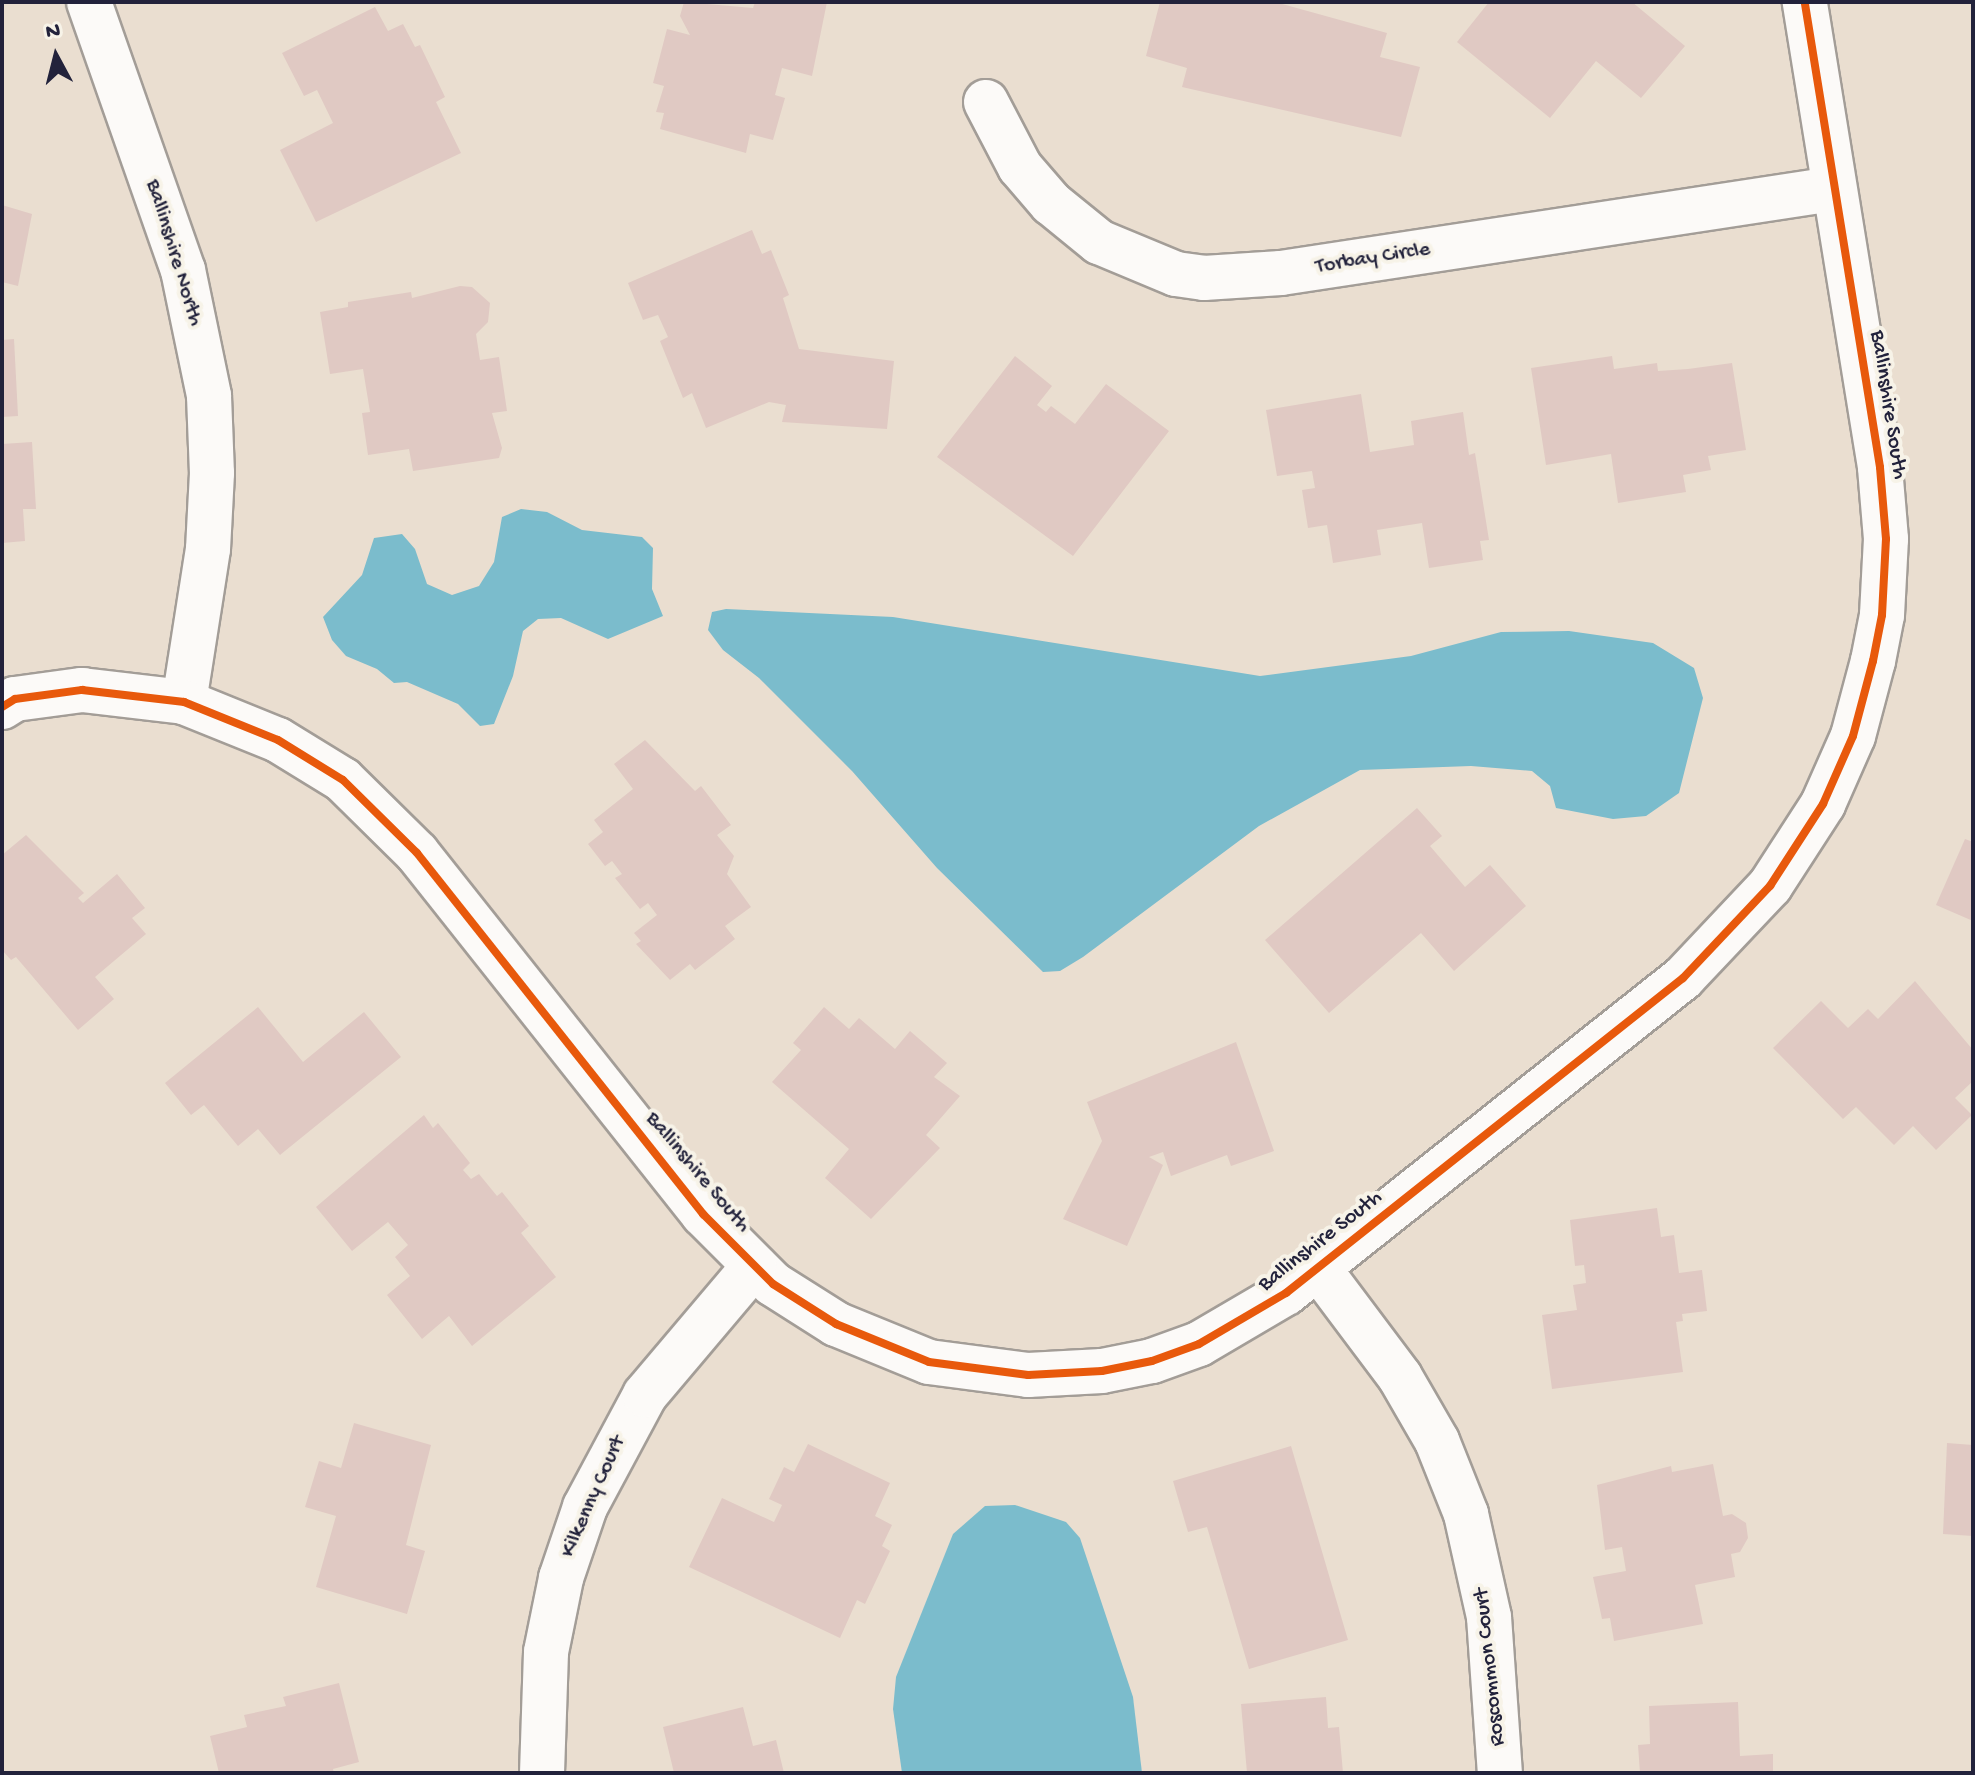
<!DOCTYPE html>
<html>
<head>
<meta charset="utf-8">
<style>
	body { margin:0 }
	#map { position:relative; width:1975px; height:1775px; overflow:hidden; background:#eaded0; font-family:"Gochi Hand",sans-serif }
	div>[style] { position:absolute }
	[style*='--x'] { left:calc(var(--x)*1px); top:calc(var(--y)*1px); width:calc(var(--w)*1px); rotate:calc(var(--a)*1deg) }
	.water>* { inset:0; background:#7bbccc }
	.building>* { inset:0; background:#e0c9c3 }
	.roads { filter:drop-shadow(2px 0 #a39d97) drop-shadow(-2px 0 #a39d97) drop-shadow(0 2px #a39d97) drop-shadow(0 -2px #a39d97) }
	.street>* { height:44px; margin:-22px; padding:0 22px; transform-origin:22px; border-radius:22px; background:#fcfaf8 }
	.cycleway>* { height:8px; margin:-4px; padding:0 4px; transform-origin:4px; border-radius:4px; background:#e8590c }
	span { translate:-50% -50%; white-space:nowrap; text-align:center; line-height:1.15; -webkit-text-stroke:8px #f7f3e8; paint-order:stroke }
	.street-label { font-size:22px; color:#22223b }
	.frame { position:absolute; inset:0; border:4px solid #22223b; pointer-events:none }
	.north { position:absolute; left:16px; top:16px; width:80px; height:80px; -webkit-text-stroke:6px #f7f3e8; paint-order:stroke; rotate:353deg; font-size:22px; font-weight:700; line-height:32px; text-align:center; color:#22223b }
	.north::after { content:''; display:block; margin:auto; width:28px; height:36px; background:#22223b; clip-path:polygon(50% 0,100% 100%,50% 72%,0 100%) }
</style>
</head>
<body>
<div id="map">
	<div class="water">
		<div style="clip-path:polygon(521px 509px,547px 512px,582px 530px,642px 537px,653px 548px,652px 589px,663px 616px,608px 639px,561px 618px,538px 619px,523px 631px,513px 676px,494px 724px,480px 726px,458px 704px,407px 682px,394px 683px,377px 669px,346px 656px,332px 640px,323px 617px,362px 575px,374px 538px,402px 534px,415px 549px,427px 584px,452px 595px,479px 586px,494px 562px,502px 517px)"></div>
		<div style="clip-path:polygon(726px 609px,893px 617px,1260px 676px,1411px 656px,1501px 632px,1569px 631px,1653px 643px,1694px 668px,1703px 698px,1679px 793px,1646px 816px,1613px 819px,1556px 808px,1550px 786px,1532px 771px,1471px 766px,1360px 770px,1259px 826px,1083px 957px,1060px 971px,1043px 972px,937px 868px,852px 771px,759px 678px,723px 650px,708px 630px,712px 612px)"></div>
		<div style="clip-path:polygon(1015px 1505px,1066px 1522px,1080px 1538px,1133px 1697px,1142px 1773px,902px 1773px,893px 1709px,896px 1677px,953px 1534px,985px 1506px)"></div>
	</div>
	<div class="building">
		<div style="clip-path:polygon(684px 2px,753px 8px,755px 2px,827px 2px,812px 76px,782px 68px,775px 95px,785px 98px,773px 140px,750px 134px,746px 153px,660px 129px,664px 113px,656px 112px,664px 86px,653px 83px,667px 29px,690px 35px,680px 16px)"></div>
		<div style="clip-path:polygon(1160px 2px,1275px 2px,1387px 33px,1380px 57px,1420px 67px,1401px 137px,1182px 87px,1187px 68px,1146px 56px)"></div>
		<div style="clip-path:polygon(1489px 2px,1632px 2px,1685px 46px,1641px 98px,1596px 61px,1550px 118px,1457px 42px)"></div>
		<div style="clip-path:polygon(375px 7px,388px 31px,403px 24px,415px 47px,420px 45px,445px 97px,436px 102px,461px 153px,316px 222px,280px 150px,333px 123px,317px 90px,304px 96px,282px 53px)"></div>
		<div style="clip-path:polygon(2px 205px,32px 214px,18px 286px,2px 282px)"></div>
		<div style="clip-path:polygon(752px 230px,762px 254px,771px 250px,789px 295px,783px 298px,799px 349px,894px 361px,887px 429px,782px 422px,786px 405px,769px 402px,706px 428px,692px 393px,683px 398px,660px 341px,668px 337px,658px 315px,643px 320px,628px 283px)"></div>
		<div style="clip-path:polygon(460px 286px,472px 287px,490px 303px,488px 322px,476px 334px,480px 360px,499px 357px,507px 411px,492px 413px,502px 448px,499px 458px,413px 471px,409px 449px,368px 455px,362px 413px,370px 412px,363px 369px,330px 374px,320px 312px,348px 307px,348px 302px,411px 292px,412px 298px)"></div>
		<div style="clip-path:polygon(14px 339px,18px 416px,2px 417px,2px 340px)"></div>
		<div style="clip-path:polygon(1015px 356px,1052px 386px,1037px 405px,1046px 412px,1051px 406px,1075px 424px,1106px 384px,1169px 431px,1073px 556px,937px 457px)"></div>
		<div style="clip-path:polygon(1612px 356px,1614px 369px,1657px 363px,1658px 371px,1688px 369px,1732px 363px,1746px 450px,1708px 456px,1711px 470px,1683px 475px,1686px 492px,1618px 503px,1611px 454px,1546px 465px,1531px 368px)"></div>
		<div style="clip-path:polygon(1361px 394px,1370px 452px,1414px 445px,1411px 421px,1463px 412px,1469px 455px,1475px 453px,1489px 540px,1480px 541px,1483px 560px,1429px 568px,1422px 523px,1377px 530px,1381px 555px,1333px 563px,1327px 525px,1308px 528px,1302px 490px,1315px 488px,1312px 471px,1277px 476px,1266px 410px)"></div>
		<div style="clip-path:polygon(32px 442px,36px 509px,23px 509px,25px 541px,2px 543px,2px 444px)"></div>
		<div style="clip-path:polygon(645px 740px,695px 791px,701px 786px,731px 825px,717px 835px,734px 856px,727px 874px,751px 907px,725px 926px,735px 939px,695px 970px,690px 964px,670px 980px,636px 944px,641px 941px,634px 933px,657px 915px,648px 903px,640px 909px,615px 878px,622px 874px,612px 861px,605px 866px,588px 844px,603px 832px,594px 820px,633px 789px,614px 764px)"></div>
		<div style="clip-path:polygon(1417px 808px,1442px 836px,1430px 846px,1465px 887px,1490px 865px,1526px 906px,1454px 971px,1421px 933px,1329px 1013px,1265px 940px)"></div>
		<div style="clip-path:polygon(26px 835px,84px 893px,78px 898px,83px 903px,117px 874px,145px 908px,132px 918px,146px 934px,95px 977px,114px 999px,78px 1030px,16px 957px,11px 960px,2px 950px,2px 855px)"></div>
		<div style="clip-path:polygon(1965px 839px,1973px 842px,1973px 921px,1936px 905px)"></div>
		<div style="clip-path:polygon(1915px 981px,1973px 1050px,1973px 1081px,1955px 1098px,1972px 1115px,1936px 1150px,1913px 1126px,1894px 1145px,1856px 1107px,1843px 1119px,1773px 1048px,1821px 1001px,1848px 1028px,1868px 1009px,1878px 1019px)"></div>
		<div style="clip-path:polygon(258px 1007px,303px 1062px,364px 1012px,401px 1057px,280px 1155px,258px 1129px,238px 1146px,204px 1105px,191px 1115px,165px 1083px)"></div>
		<div style="clip-path:polygon(824px 1007px,849px 1029px,859px 1018px,895px 1049px,910px 1031px,947px 1063px,934px 1077px,960px 1096px,926px 1135px,940px 1148px,871px 1219px,825px 1178px,849px 1149px,772px 1082px,801px 1050px,793px 1043px)"></div>
		<div style="clip-path:polygon(1236px 1042px,1274px 1151px,1231px 1166px,1227px 1155px,1171px 1176px,1163px 1152px,1149px 1157px,1163px 1165px,1127px 1246px,1063px 1219px,1102px 1141px,1087px 1102px)"></div>
		<div style="clip-path:polygon(424px 1115px,433px 1128px,438px 1123px,470px 1163px,463px 1170px,471px 1179px,479px 1174px,497px 1196px,502px 1192px,529px 1226px,521px 1233px,556px 1277px,472px 1346px,449px 1316px,422px 1339px,387px 1295px,410px 1276px,395px 1257px,408px 1245px,388px 1222px,352px 1251px,316px 1207px)"></div>
		<div style="clip-path:polygon(1657px 1208px,1661px 1237px,1674px 1235px,1679px 1273px,1702px 1270px,1707px 1311px,1682px 1314px,1683px 1321px,1676px 1322px,1683px 1372px,1552px 1389px,1542px 1315px,1577px 1310px,1573px 1285px,1586px 1283px,1584px 1265px,1575px 1266px,1570px 1220px)"></div>
		<div style="clip-path:polygon(354px 1423px,431px 1445px,406px 1545px,425px 1551px,407px 1614px,316px 1587px,336px 1516px,305px 1507px,319px 1461px,341px 1468px)"></div>
		<div style="clip-path:polygon(1947px 1443px,1973px 1445px,1973px 1536px,1943px 1534px)"></div>
		<div style="clip-path:polygon(808px 1444px,890px 1483px,875px 1516px,892px 1525px,882px 1546px,890px 1551px,865px 1604px,857px 1600px,840px 1638px,689px 1567px,722px 1498px,774px 1522px,782px 1505px,769px 1499px,784px 1467px,794px 1472px)"></div>
		<div style="clip-path:polygon(1291px 1446px,1348px 1640px,1249px 1669px,1207px 1527px,1188px 1532px,1173px 1481px)"></div>
		<div style="clip-path:polygon(1713px 1464px,1723px 1516px,1732px 1514px,1746px 1523px,1748px 1538px,1740px 1552px,1731px 1554px,1735px 1577px,1695px 1585px,1703px 1624px,1614px 1641px,1610px 1618px,1602px 1619px,1593px 1577px,1626px 1571px,1622px 1547px,1605px 1550px,1597px 1485px,1671px 1466px,1672px 1472px)"></div>
		<div style="clip-path:polygon(339px 1683px,359px 1762px,333px 1769px,334px 1773px,219px 1773px,210px 1736px,247px 1727px,244px 1715px,286px 1706px,283px 1697px)"></div>
		<div style="clip-path:polygon(1326px 1697px,1328px 1728px,1339px 1727px,1343px 1773px,1247px 1773px,1241px 1704px)"></div>
		<div style="clip-path:polygon(1738px 1702px,1740px 1756px,1773px 1754px,1773px 1773px,1640px 1773px,1638px 1745px,1650px 1744px,1649px 1706px)"></div>
		<div style="clip-path:polygon(743px 1707px,753px 1746px,776px 1740px,784px 1773px,674px 1773px,663px 1727px)"></div>
	</div>
	<div class="roads">
		<div class="street">
			<div style="--x:89;--y:2;--w:284;--a:70.7"></div>
			<div style="--x:183;--y:270;--w:129;--a:78.3"></div>
			<div style="--x:209;--y:396;--w:77;--a:87.8"></div>
			<div style="--x:212;--y:473;--w:76;--a:93"></div>
			<div style="--x:208;--y:549;--w:155;--a:98.9"></div>
			<div style="--x:986;--y:102;--w:73;--a:62.4"></div>
			<div style="--x:1020;--y:167;--w:48;--a:49.3"></div>
			<div style="--x:1051;--y:203;--w:62;--a:39.1"></div>
			<div style="--x:1099;--y:242;--w:83;--a:22.6"></div>
			<div style="--x:1176;--y:274;--w:28;--a:8"></div>
			<div style="--x:1204;--y:278;--w:77;--a:-3.7"></div>
			<div style="--x:1281;--y:273;--w:558;--a:-8.65"></div>
			<div style="--x:2;--y:707;--w:15;--a:-32"></div>
			<div style="--x:15;--y:699;--w:68;--a:-7.7"></div>
			<div style="--x:82;--y:690;--w:103;--a:6.7"></div>
			<div style="--x:184;--y:702;--w:101;--a:22"></div>
			<div style="--x:278;--y:740;--w:76;--a:31.6"></div>
			<div style="--x:343;--y:780;--w:104;--a:44.6"></div>
			<div style="--x:417;--y:853;--w:461;--a:51.6"></div>
			<div style="--x:703;--y:1214;--w:99;--a:45"></div>
			<div style="--x:773;--y:1284;--w:75;--a:32.4"></div>
			<div style="--x:836;--y:1324;--w:100;--a:22.2"></div>
			<div style="--x:929;--y:1362;--w:100;--a:7.5"></div>
			<div style="--x:1028;--y:1375;--w:74;--a:-3.1"></div>
			<div style="--x:1102;--y:1371;--w:51;--a:-11.3"></div>
			<div style="--x:1152;--y:1361;--w:50;--a:-19.9"></div>
			<div style="--x:1199;--y:1344;--w:101;--a:-30.4"></div>
			<div style="--x:1286;--y:1293;--w:507;--a:-38.43"></div>
			<div style="--x:1683;--y:978;--w:127;--a:-46.6"></div>
			<div style="--x:1770;--y:886;--w:98;--a:-57.1"></div>
			<div style="--x:1823;--y:804;--w:74;--a:-66.2"></div>
			<div style="--x:1853;--y:736;--w:78;--a:-75.1"></div>
			<div style="--x:1873;--y:661;--w:47;--a:-78.9"></div>
			<div style="--x:1882;--y:615;--w:76;--a:-87"></div>
			<div style="--x:1886;--y:539;--w:72;--a:-94.8"></div>
			<div style="--x:1880;--y:467;--w:471;--a:-99.2"></div>
			<div style="--x:1319;--y:1269;--w:135;--a:53.1"></div>
			<div style="--x:1400;--y:1377;--w:74;--a:60"></div>
			<div style="--x:1437;--y:1441;--w:79;--a:68.3"></div>
			<div style="--x:1466;--y:1514;--w:106;--a:77.4"></div>
			<div style="--x:1489;--y:1617;--w:156;--a:86"></div>
			<div style="--x:542;--y:1773;--w:121;--a:-88.1"></div>
			<div style="--x:546;--y:1652;--w:76;--a:-78.5"></div>
			<div style="--x:561;--y:1578;--w:75;--a:-71.3"></div>
			<div style="--x:585;--y:1507;--w:127;--a:-61.8"></div>
			<div style="--x:645;--y:1395;--w:169;--a:-49.8"></div>
		</div>
	</div>
	<div class="cycleway">
		<div style="--x:2;--y:707;--w:15;--a:-32"></div>
		<div style="--x:15;--y:699;--w:68;--a:-7.7"></div>
		<div style="--x:82;--y:690;--w:103;--a:6.7"></div>
		<div style="--x:184;--y:702;--w:101;--a:22"></div>
		<div style="--x:278;--y:740;--w:76;--a:31.6"></div>
		<div style="--x:343;--y:780;--w:104;--a:44.6"></div>
		<div style="--x:417;--y:853;--w:461;--a:51.6"></div>
		<div style="--x:703;--y:1214;--w:99;--a:45"></div>
		<div style="--x:773;--y:1284;--w:75;--a:32.4"></div>
		<div style="--x:836;--y:1324;--w:100;--a:22.2"></div>
		<div style="--x:929;--y:1362;--w:100;--a:7.5"></div>
		<div style="--x:1028;--y:1375;--w:74;--a:-3.1"></div>
		<div style="--x:1102;--y:1371;--w:51;--a:-11.3"></div>
		<div style="--x:1152;--y:1361;--w:50;--a:-19.9"></div>
		<div style="--x:1199;--y:1344;--w:101;--a:-30.4"></div>
		<div style="--x:1286;--y:1293;--w:507;--a:-38.43"></div>
		<div style="--x:1683;--y:978;--w:127;--a:-46.6"></div>
		<div style="--x:1770;--y:886;--w:98;--a:-57.1"></div>
		<div style="--x:1823;--y:804;--w:74;--a:-66.2"></div>
		<div style="--x:1853;--y:736;--w:78;--a:-75.1"></div>
		<div style="--x:1873;--y:661;--w:47;--a:-78.9"></div>
		<div style="--x:1882;--y:615;--w:76;--a:-87"></div>
		<div style="--x:1886;--y:539;--w:72;--a:-94.8"></div>
		<div style="--x:1880;--y:467;--w:471;--a:-99.2"></div>
	</div>
	<div class="street-label">
		<span style="left:173px;top:253px;rotate:73deg">Ballinshire North</span>
		<span style="left:1373px;top:259px;rotate:-9deg">Torbay Circle</span>
		<span style="left:1887px;top:405px;rotate:81deg">Ballinshire South</span>
		<span style="left:697px;top:1173px;rotate:50deg">Ballinshire South</span>
		<span style="left:1321px;top:1242px;rotate:-38deg">Ballinshire South</span>
		<span style="left:594px;top:1497px;rotate:-66deg">Kilkenny Court</span>
		<span style="left:1491px;top:1667px;rotate:-96deg">Roscommon Court</span>
	</div>
	<div class="frame"></div>
	<div class="north">N</div>
</div>
</body>
</html>
